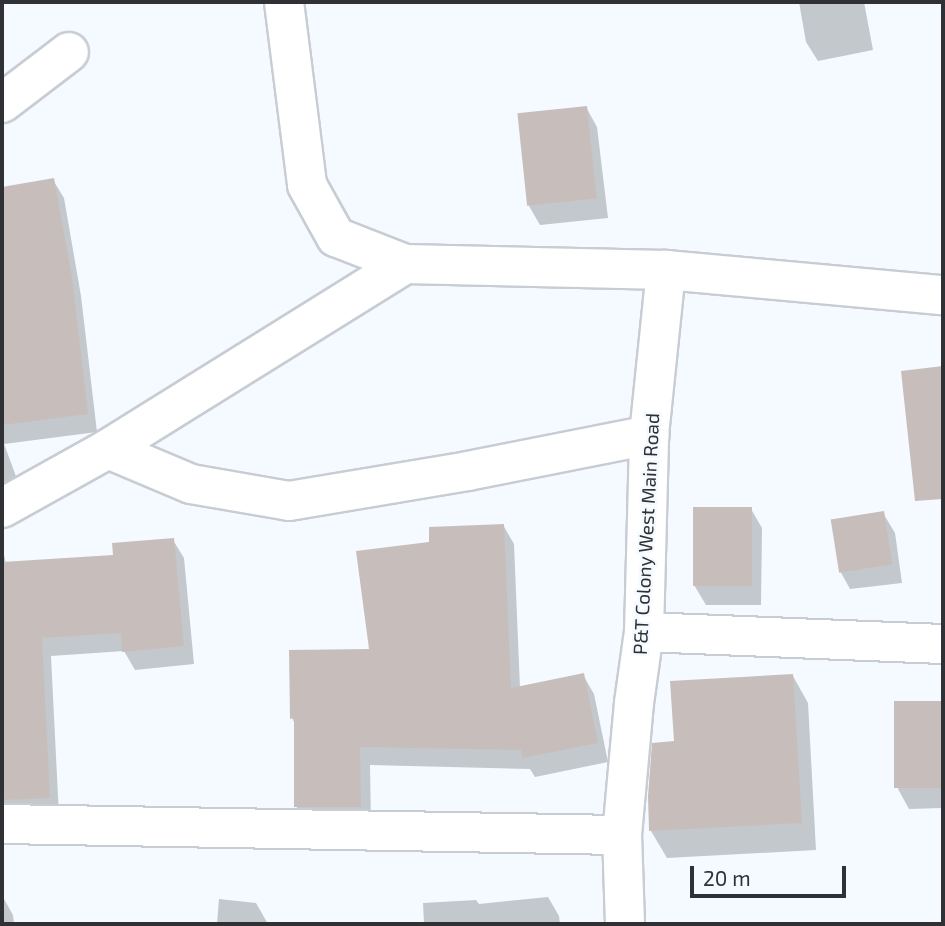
<!DOCTYPE html>
<html>
<head>
<meta charset="utf-8">
<style>
	body { margin:0 }
	#map { position:relative; width:945px; height:926px; overflow:hidden; background:#f4faff; font-family:"Exo 2",sans-serif }
	div>[style] { position:absolute }
	[style*='--x'] { left:calc(var(--x)*1px); top:calc(var(--y)*1px); width:calc(var(--w)*1px); rotate:calc(var(--a)*1deg) }
	.shadow>* { inset:0; background:#0003 }
	.building>* { inset:0; background:#c7bebc; transform-origin:0 0 }
	.roads { filter:drop-shadow(2px 0 #c7cdd3) drop-shadow(-2px 0 #c7cdd3) drop-shadow(0 2px #c7cdd3) drop-shadow(0 -2px #c7cdd3) }
	.minor>* { height:38px; margin:-19px; padding:0 19px; transform-origin:19px; border-radius:19px; background:#fff }
	span { translate:-50% -50%; white-space:nowrap; text-align:center; line-height:1.15; -webkit-text-stroke:5px #f4faff; paint-order:stroke }
	.street-label { font-size:19px; color:#2f3134 }
	.frame { position:absolute; inset:0; border:4px solid #2f3134; pointer-events:none }
	.scale { position:absolute; left:690px; top:866px; width:156px; height:32px; box-sizing:border-box; border:4px solid #2f3134; border-top:0; padding-left:9px; font-size:21px; line-height:24px; white-space:nowrap; color:#2f3134; -webkit-text-stroke:5px #f4faff; paint-order:stroke }
</style>
</head>
<body>
<div id="map">
	<div class="shadow">
		<div style="clip-path:polygon(799px 2px,864px 2px,873px 50px,818px 61px,806px 42px)"></div>
		<div style="clip-path:polygon(586px 107px,597px 127px,608px 218px,540px 225px,529px 206px)"></div>
		<div style="clip-path:polygon(53px 180px,64px 198px,81px 296px,97px 432px,4px 444px,23px 495px,2px 509px,2px 189px)"></div>
		<div style="clip-path:polygon(751px 509px,762px 528px,761px 605px,706px 605px,694px 585px)"></div>
		<div style="clip-path:polygon(883px 513px,895px 533px,902px 583px,850px 589px,839px 569px)"></div>
		<div style="clip-path:polygon(503px 525px,514px 544px,520px 688px,583px 675px,594px 694px,608px 762px,535px 777px,530px 769px,370px 765px,371px 825px,307px 825px,296px 806px,296px 726px,292px 718px,372px 651px,431px 543px)"></div>
		<div style="clip-path:polygon(173px 540px,184px 558px,194px 664px,135px 670px,124px 651px,51px 656px,59px 816px,2px 818px,2px 546px,6px 564px,115px 557px)"></div>
		<div style="clip-path:polygon(793px 676px,808px 703px,816px 850px,667px 858px,651px 831px,676px 743px)"></div>
		<div style="clip-path:polygon(943px 703px,943px 808px,909px 809px,898px 789px)"></div>
		<div style="clip-path:polygon(548px 897px,559px 916px,560px 924px,424px 924px,423px 903px,476px 900px,479px 904px)"></div>
		<div style="clip-path:polygon(4px 899px,13px 915px,14px 924px,2px 924px)"></div>
		<div style="clip-path:polygon(219px 899px,256px 903px,268px 924px,217px 924px)"></div>
	</div>
	<div class="building">
		<div style="left:587px;top:106px;width:93px;height:70px;rotate:84deg"></div>
		<div style="clip-path:polygon(54px 178px,72px 277px,88px 414px,2px 425px,2px 187px)"></div>
		<div style="clip-path:polygon(943px 366px,943px 499px,915px 501px,901px 371px)"></div>
		<div style="left:693px;top:507px;width:59px;height:79px"></div>
		<div style="left:884px;top:511px;width:54px;height:54px;rotate:81deg"></div>
		<div style="clip-path:polygon(504px 524px,511px 688px,584px 673px,598px 743px,522px 758px,521px 750px,360px 747px,361px 807px,294px 807px,294px 718px,290px 719px,289px 650px,369px 649px,356px 551px,429px 542px,429px 527px)"></div>
		<div style="clip-path:polygon(174px 538px,184px 646px,122px 652px,121px 633px,42px 638px,50px 798px,2px 800px,2px 562px,113px 555px,112px 543px)"></div>
		<div style="clip-path:polygon(793px 674px,802px 823px,649px 831px,648px 796px,652px 743px,674px 741px,670px 681px)"></div>
		<div style="left:943px;top:701px;width:87px;height:49px;rotate:90deg"></div>
	</div>
	<div class="roads">
		<div class="minor">
			<div style="--x:284;--y:2;--w:184;--a:82.8"></div>
			<div style="--x:307;--y:185;--w:60;--a:60.9"></div>
			<div style="--x:336;--y:237;--w:74;--a:21.4"></div>
			<div style="--x:405;--y:264;--w:261;--a:1.3"></div>
			<div style="--x:666;--y:270;--w:278;--a:5.2"></div>
			<div style="--x:2;--y:103;--w:84;--a:-37.3"></div>
			<div style="--x:405;--y:264;--w:350;--a:148.1"></div>
			<div style="--x:108;--y:449;--w:90;--a:22.9"></div>
			<div style="--x:191;--y:484;--w:99;--a:9.8"></div>
			<div style="--x:289;--y:501;--w:181;--a:-9.5"></div>
			<div style="--x:468;--y:471;--w:185;--a:-11.2"></div>
			<div style="--x:2;--y:508;--w:121;--a:-29.1"></div>
			<div style="--x:644;--y:632;--w:299;--a:2.3"></div>
			<div style="--x:2;--y:824;--w:620;--a:1.02"></div>
			<div style="--x:625;--y:924;--w:89;--a:-91.9"></div>
			<div style="--x:622;--y:835;--w:133;--a:-84.8"></div>
			<div style="--x:634;--y:703;--w:72;--a:-82"></div>
			<div style="--x:644;--y:632;--w:197;--a:-88.5"></div>
			<div style="--x:649;--y:435;--w:166;--a:-84.1"></div>
		</div>
	</div>
	<div class="street-label">
		<span style="left:646px;top:534px;rotate:-87deg">P&amp;T Colony West Main Road</span>
	</div>
	<div class="frame"></div>
	<div class="scale">20 m</div>
</div>
</body>
</html>
